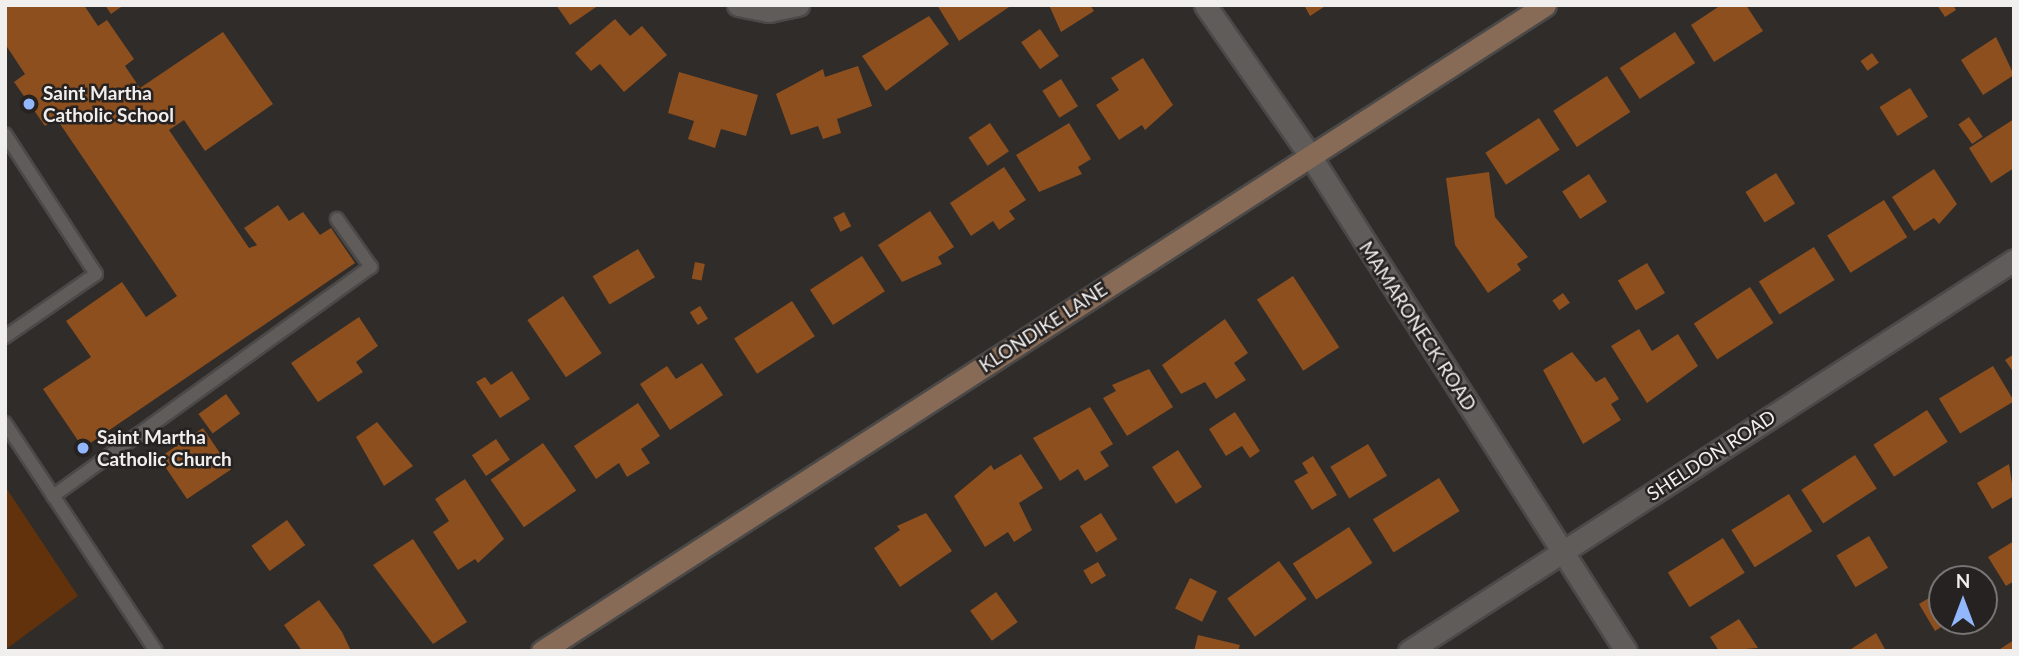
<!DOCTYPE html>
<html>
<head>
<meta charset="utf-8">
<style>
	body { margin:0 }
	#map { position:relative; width:2019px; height:656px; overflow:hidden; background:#2f2c2a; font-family:Lato,sans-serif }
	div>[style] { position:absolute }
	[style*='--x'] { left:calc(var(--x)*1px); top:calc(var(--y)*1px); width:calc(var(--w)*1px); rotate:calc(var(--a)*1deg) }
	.green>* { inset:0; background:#61320c }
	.building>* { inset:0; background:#8d4f1e; transform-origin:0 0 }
	.roads { filter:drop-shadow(2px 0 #4b4948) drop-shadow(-2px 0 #4b4948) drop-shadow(0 2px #4b4948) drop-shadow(0 -2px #4b4948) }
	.lane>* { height:12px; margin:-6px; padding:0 6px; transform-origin:6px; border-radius:6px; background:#5f5c5a }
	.street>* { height:21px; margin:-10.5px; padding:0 10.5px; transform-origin:10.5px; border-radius:10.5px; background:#5f5c5a }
	.secondary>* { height:21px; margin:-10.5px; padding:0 10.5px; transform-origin:10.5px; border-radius:10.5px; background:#886b56 }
	.dots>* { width:19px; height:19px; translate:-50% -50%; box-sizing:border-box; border:4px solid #252221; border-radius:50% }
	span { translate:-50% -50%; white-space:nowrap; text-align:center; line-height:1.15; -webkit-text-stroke:5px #252221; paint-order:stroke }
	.poi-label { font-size:19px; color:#f1efee; font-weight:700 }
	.left { translate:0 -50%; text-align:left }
	.street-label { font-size:19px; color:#f1efee }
	.frame { position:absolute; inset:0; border:7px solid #f1efee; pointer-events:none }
	.north { position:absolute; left:1928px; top:565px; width:70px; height:70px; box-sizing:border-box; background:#252221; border:2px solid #777473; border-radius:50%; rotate:0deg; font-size:19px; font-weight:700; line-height:28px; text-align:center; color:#f1efee }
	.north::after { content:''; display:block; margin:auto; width:24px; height:32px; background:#92b7fd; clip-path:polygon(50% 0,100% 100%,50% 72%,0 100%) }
</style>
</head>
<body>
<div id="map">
	<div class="green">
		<div style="clip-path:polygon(5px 486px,78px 596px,5px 650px)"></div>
	</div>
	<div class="building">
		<div style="clip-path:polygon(5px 5px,84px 5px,98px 26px,107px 20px,134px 59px,125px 66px,140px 88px,223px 32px,273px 104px,205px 151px,184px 120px,169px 130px,249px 248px,257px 245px,244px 228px,278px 205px,289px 221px,303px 212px,320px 235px,331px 228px,355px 263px,83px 448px,43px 389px,91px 357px,66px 321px,122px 282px,146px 317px,177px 296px,56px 118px,45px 126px,14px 82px,25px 74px,5px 44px)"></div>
		<div style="clip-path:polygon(105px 5px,124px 5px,111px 14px)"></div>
		<div style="clip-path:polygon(556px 5px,599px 5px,570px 25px)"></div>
		<div style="clip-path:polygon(937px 5px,1012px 5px,959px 41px)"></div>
		<div style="clip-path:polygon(1049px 5px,1090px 5px,1094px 11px,1061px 32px)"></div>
		<div style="clip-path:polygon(1304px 5px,1327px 5px,1310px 16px)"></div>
		<div style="clip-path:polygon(1721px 5px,1746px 5px,1763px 31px,1714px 62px,1691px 25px)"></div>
		<div style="clip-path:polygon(1937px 5px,1953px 5px,1956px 10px,1945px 17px)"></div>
		<div style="clip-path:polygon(929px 16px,949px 44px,886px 91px,862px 56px)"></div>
		<div style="clip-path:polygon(615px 19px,630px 36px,642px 26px,667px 55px,624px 92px,600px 64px,591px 71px,575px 53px)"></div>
		<div style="left:1040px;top:29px;width:33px;height:23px;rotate:55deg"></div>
		<div style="left:1675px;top:32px;width:37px;height:66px;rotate:57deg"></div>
		<div style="clip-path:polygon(1996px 37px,2014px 75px,1983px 95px,1961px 60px)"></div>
		<div style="left:1872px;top:53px;width:12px;height:14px;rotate:55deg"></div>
		<div style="clip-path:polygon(1143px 58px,1173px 105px,1145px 130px,1142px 125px,1119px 140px,1096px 105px,1119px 90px,1111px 78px)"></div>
		<div style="clip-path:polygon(858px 66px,872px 106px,837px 119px,841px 133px,823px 139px,818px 126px,791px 135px,776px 94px,823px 69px,825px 77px)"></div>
		<div style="clip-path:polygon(679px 72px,758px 95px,746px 136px,721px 129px,715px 148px,688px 139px,694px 121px,668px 113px)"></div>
		<div style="left:1607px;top:76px;width:43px;height:64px;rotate:57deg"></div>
		<div style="left:1061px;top:79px;width:32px;height:22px;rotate:58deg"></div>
		<div style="left:1910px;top:88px;width:34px;height:36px;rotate:58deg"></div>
		<div style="left:1969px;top:117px;width:24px;height:13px;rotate:55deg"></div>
		<div style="left:1539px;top:118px;width:38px;height:64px;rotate:57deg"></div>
		<div style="clip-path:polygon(2014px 119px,2014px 168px,1991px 183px,1969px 148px)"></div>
		<div style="left:990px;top:123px;width:34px;height:26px;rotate:56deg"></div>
		<div style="clip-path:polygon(1069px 123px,1091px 159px,1078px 167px,1082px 174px,1039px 192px,1016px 155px)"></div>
		<div style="clip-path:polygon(1004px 167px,1026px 200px,1009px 211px,1015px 219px,999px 230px,993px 221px,971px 236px,950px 203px)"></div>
		<div style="clip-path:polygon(1934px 169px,1957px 204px,1939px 224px,1934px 218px,1914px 231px,1892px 197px)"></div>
		<div style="clip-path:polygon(1489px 172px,1495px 217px,1528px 257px,1517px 264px,1521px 270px,1488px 293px,1455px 245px,1446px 178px)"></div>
		<div style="left:1776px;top:173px;width:36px;height:36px;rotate:58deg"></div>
		<div style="left:1589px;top:174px;width:33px;height:32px;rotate:57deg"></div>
		<div style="left:1884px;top:200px;width:44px;height:67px;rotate:58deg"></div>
		<div style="clip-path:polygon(930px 211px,954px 247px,938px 257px,942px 264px,902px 282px,878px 245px)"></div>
		<div style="left:844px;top:212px;width:16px;height:12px;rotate:63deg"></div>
		<div style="left:1814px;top:247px;width:39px;height:65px;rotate:58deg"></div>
		<div style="left:638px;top:249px;width:33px;height:53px;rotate:59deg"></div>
		<div style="left:862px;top:256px;width:42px;height:62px;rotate:57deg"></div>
		<div style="left:695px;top:262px;width:10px;height:17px;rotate:11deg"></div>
		<div style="left:1647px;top:263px;width:35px;height:34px;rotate:59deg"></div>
		<div style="left:1293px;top:276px;width:85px;height:43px;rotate:57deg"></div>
		<div style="left:1750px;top:287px;width:43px;height:67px;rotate:57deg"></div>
		<div style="left:1563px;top:293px;width:12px;height:13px;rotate:55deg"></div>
		<div style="left:563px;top:296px;width:69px;height:43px;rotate:56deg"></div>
		<div style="left:792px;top:301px;width:42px;height:69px;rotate:57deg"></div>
		<div style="left:700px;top:306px;width:15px;height:12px;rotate:58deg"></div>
		<div style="clip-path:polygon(359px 317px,378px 346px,356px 362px,363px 372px,318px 402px,291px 363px)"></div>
		<div style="clip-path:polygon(1225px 319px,1248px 353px,1234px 363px,1246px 380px,1216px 399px,1205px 382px,1181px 394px,1162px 365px)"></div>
		<div style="clip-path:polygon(1639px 329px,1652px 351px,1678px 334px,1698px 366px,1647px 403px,1611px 346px)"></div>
		<div style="clip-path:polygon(1572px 352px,1596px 382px,1605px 377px,1619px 399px,1611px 404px,1621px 420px,1583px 444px,1543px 370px)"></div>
		<div style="clip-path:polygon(2014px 354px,2014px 373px,2005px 360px)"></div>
		<div style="clip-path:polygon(702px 363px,723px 395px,670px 430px,640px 384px,667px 366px,676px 379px)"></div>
		<div style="left:1993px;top:366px;width:41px;height:63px;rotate:59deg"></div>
		<div style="clip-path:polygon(1149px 369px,1173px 407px,1127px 436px,1103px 398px,1116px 391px,1112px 385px)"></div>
		<div style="clip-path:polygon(512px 371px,530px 399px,500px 418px,476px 382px,485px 377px,491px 385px)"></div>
		<div style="left:226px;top:394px;width:24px;height:34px;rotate:54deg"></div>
		<div style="clip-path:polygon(638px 403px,660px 436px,641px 449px,650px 463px,627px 477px,619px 463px,596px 479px,574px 446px)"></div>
		<div style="clip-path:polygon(1090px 407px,1113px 444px,1100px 452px,1109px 466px,1085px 481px,1078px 469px,1060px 481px,1033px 438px)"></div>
		<div style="left:1927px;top:410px;width:38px;height:64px;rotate:57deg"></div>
		<div style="clip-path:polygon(1235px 412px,1260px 451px,1250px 458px,1242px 446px,1226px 456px,1209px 429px)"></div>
		<div style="clip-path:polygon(377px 422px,413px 466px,384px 486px,356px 437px)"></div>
		<div style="left:203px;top:428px;width:50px;height:53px;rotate:56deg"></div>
		<div style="left:496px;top:439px;width:25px;height:29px;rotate:56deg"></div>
		<div style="left:543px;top:443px;width:58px;height:64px;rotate:55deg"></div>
		<div style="left:1368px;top:444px;width:37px;height:44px;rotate:59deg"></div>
		<div style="left:1178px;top:450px;width:44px;height:31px;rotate:57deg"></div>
		<div style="clip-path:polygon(1021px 454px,1043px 488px,1019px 503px,1032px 530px,1014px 542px,1008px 532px,985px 547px,954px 496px,991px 465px,994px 470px)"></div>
		<div style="left:1855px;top:455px;width:40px;height:64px;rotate:57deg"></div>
		<div style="clip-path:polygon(1313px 456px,1337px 495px,1312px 510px,1294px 481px,1308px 473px,1302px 463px)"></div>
		<div style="clip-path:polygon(2009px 464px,2014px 496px,1992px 509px,1977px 483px)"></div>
		<div style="left:1439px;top:478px;width:39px;height:78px;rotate:58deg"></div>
		<div style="clip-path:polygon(465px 479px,504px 539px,478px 563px,475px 559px,458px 570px,433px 532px,449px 521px,435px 499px)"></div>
		<div style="left:1789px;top:494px;width:44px;height:68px;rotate:58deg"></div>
		<div style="clip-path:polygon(926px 513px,952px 551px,900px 587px,874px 548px,900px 530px,897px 526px)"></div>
		<div style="left:1101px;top:513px;width:31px;height:25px;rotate:58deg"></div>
		<div style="left:287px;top:520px;width:31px;height:44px;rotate:54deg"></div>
		<div style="left:1349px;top:527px;width:43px;height:67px;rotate:57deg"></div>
		<div style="left:1869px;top:536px;width:37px;height:38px;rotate:59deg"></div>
		<div style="left:1723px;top:538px;width:41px;height:65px;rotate:58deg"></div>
		<div style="clip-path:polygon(413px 539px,467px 622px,433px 644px,373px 565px)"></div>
		<div style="clip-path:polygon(2014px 541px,2014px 581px,2006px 586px,1988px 557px)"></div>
		<div style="left:1279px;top:561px;width:47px;height:64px;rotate:54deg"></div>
		<div style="left:1098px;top:562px;width:16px;height:17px;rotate:60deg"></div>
		<div style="left:1190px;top:578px;width:30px;height:34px;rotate:26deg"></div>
		<div style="clip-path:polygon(1942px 590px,1942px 621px,1951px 621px,1935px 631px,1919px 604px)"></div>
		<div style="left:996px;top:592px;width:37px;height:32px;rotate:54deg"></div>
		<div style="clip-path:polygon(319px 600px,342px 632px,351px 651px,302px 651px,284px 625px)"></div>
		<div style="clip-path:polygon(1739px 619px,1758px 648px,1719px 651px,1710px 637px)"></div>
		<div style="clip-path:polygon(1876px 633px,1886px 651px,1848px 651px)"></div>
		<div style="clip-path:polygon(1198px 635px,1240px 645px,1238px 651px,1194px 651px)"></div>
		<div style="clip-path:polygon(2014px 640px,2014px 651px,1997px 651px)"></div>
	</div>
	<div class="roads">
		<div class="lane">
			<div style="--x:5;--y:134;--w:167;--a:57"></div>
			<div style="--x:96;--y:274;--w:111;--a:145.3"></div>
			<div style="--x:5;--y:423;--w:273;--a:56.5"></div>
			<div style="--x:53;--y:496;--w:392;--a:-35.8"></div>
			<div style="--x:371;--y:267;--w:59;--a:-125.3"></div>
		</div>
		<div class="street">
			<div style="--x:738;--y:5;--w:32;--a:11"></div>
			<div style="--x:769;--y:11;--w:30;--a:-12"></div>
			<div style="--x:1205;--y:5;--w:182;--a:55.1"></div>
			<div style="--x:1309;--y:154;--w:589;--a:57.47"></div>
			<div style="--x:1409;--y:651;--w:720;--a:-32.87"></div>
		</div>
		<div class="secondary">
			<div style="--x:542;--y:651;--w:1193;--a:-32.78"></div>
		</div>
	</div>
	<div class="dots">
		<div style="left:29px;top:104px;background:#92b7fd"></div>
		<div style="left:83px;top:448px;background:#92b7fd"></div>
	</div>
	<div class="poi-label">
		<span class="left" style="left:43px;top:104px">Saint Martha<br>Catholic School</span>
		<span class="left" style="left:97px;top:448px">Saint Martha<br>Catholic Church</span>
	</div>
	<div class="street-label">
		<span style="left:1418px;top:326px;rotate:57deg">MAMARONECK ROAD</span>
		<span style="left:1043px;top:327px;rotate:-33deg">KLONDIKE LANE</span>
		<span style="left:1711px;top:455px;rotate:-33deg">SHELDON ROAD</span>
	</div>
	<div class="frame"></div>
	<div class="north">N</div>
</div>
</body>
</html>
